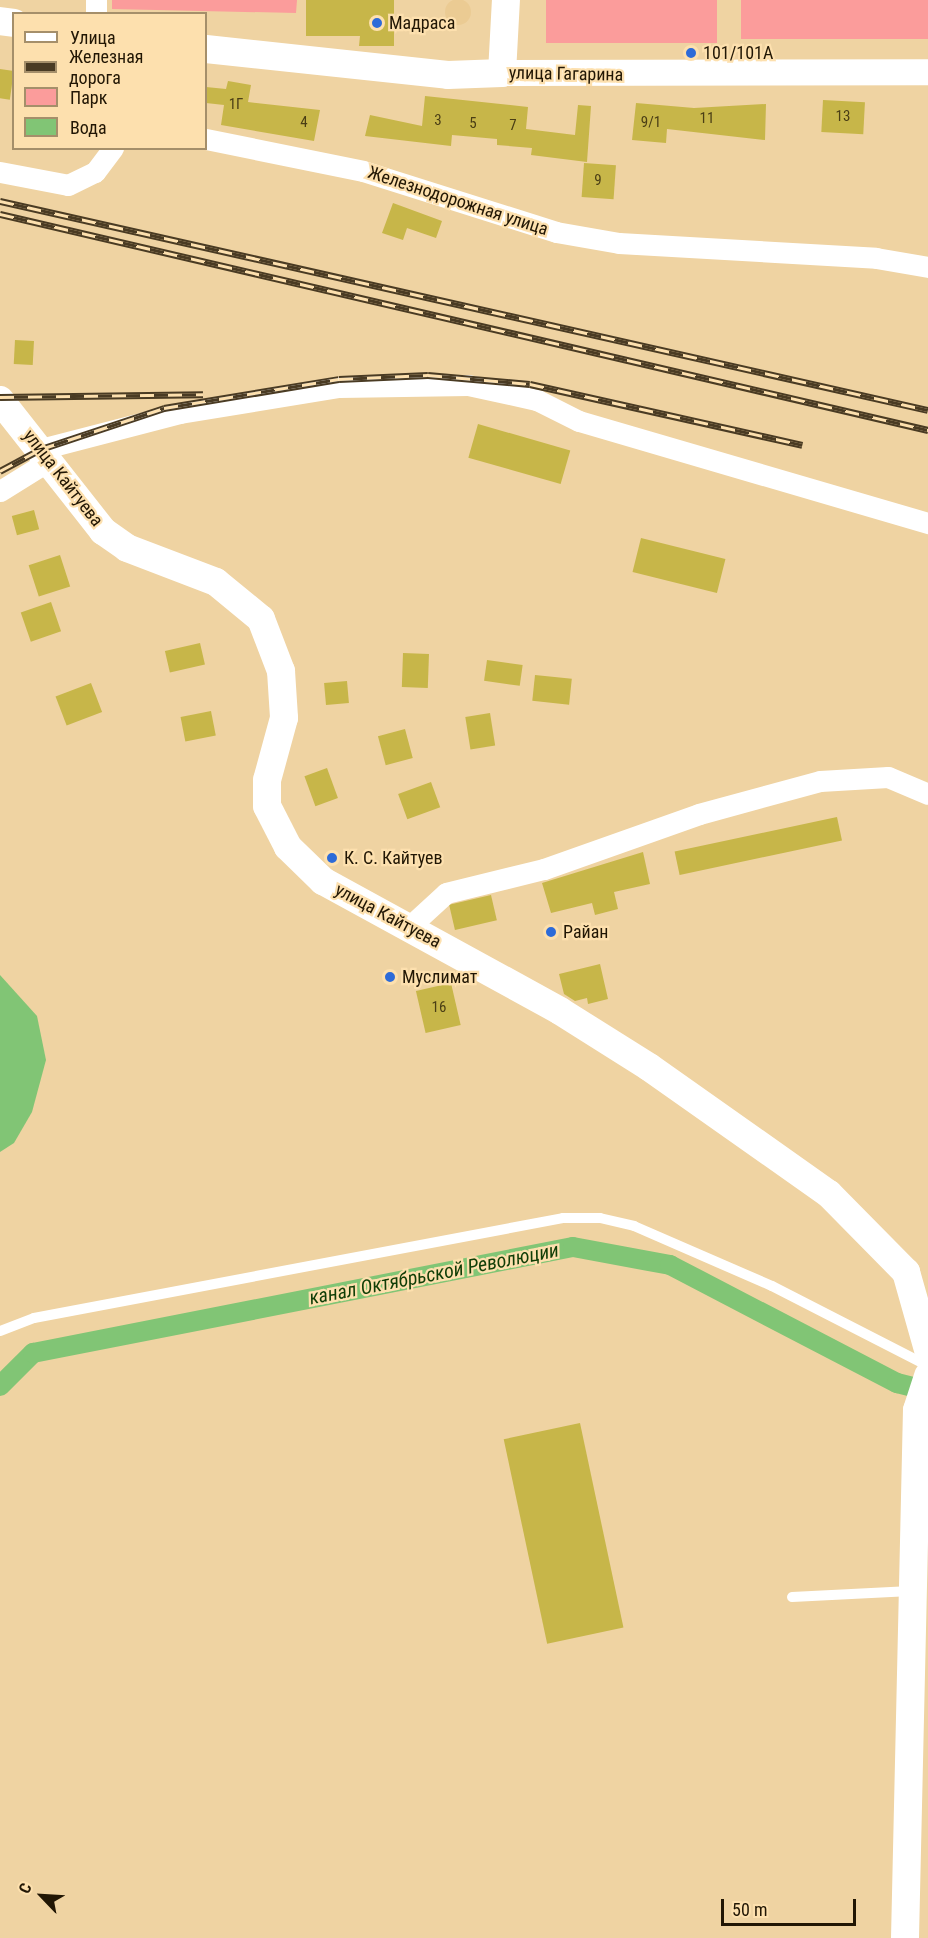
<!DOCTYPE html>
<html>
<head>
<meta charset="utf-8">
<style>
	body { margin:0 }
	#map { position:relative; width:928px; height:1938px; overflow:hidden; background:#efd3a2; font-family:"Roboto Condensed",sans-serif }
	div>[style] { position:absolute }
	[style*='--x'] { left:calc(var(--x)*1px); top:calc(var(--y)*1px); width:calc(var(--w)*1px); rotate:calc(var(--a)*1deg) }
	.built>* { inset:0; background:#ebcb93 }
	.round { border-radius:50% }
	.green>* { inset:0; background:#fb9c9b; transform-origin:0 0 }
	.water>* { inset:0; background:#81c575 }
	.canal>* { height:20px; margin:-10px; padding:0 10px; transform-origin:10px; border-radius:10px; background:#81c575 }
	.building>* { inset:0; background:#c7b649; transform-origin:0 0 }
	.service>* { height:10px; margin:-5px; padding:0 5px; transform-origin:5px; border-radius:5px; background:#fff }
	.minor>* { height:21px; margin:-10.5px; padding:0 10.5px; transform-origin:10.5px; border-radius:10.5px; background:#fff }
	.tertiary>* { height:26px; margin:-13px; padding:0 13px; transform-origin:13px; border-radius:13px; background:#fff }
	.secondary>* { height:28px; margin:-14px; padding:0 14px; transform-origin:14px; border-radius:14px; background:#fff }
	.rail>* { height:7px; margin-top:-3.5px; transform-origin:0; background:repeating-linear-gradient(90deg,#fde0ae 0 14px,#4a3b23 0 28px); box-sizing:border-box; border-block:2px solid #4a3b23 }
	.dots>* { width:16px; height:16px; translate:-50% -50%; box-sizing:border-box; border:3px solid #fde0ae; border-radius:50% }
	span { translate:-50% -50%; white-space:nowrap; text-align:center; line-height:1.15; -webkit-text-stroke:4.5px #fde0ae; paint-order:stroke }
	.number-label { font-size:15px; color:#4a3e15 }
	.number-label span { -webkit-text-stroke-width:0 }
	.poi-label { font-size:18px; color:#211604 }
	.left { translate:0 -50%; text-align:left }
	.street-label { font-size:18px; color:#211604 }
	.water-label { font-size:20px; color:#0f3d06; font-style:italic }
	.legend { position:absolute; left:12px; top:12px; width:195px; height:138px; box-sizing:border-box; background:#fde0ae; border:2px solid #a58f6a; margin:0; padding:8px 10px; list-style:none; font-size:18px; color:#211604 }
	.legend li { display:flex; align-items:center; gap:12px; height:30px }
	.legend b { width:30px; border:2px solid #a58f6a }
	.north { position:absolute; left:12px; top:1866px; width:60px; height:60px; -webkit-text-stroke:4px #fde0ae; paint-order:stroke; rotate:295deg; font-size:16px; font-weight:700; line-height:24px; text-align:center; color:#211604 }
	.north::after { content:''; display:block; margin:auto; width:21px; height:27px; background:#211604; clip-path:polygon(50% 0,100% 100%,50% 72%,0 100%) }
	.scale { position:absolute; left:721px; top:1899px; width:135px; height:27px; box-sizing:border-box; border:3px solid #211604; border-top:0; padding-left:8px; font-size:18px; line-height:21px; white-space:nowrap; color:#211604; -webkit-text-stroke:4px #fde0ae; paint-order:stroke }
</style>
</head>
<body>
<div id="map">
	<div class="built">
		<div class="round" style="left:445px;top:-1px;width:26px;height:26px"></div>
	</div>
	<div class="green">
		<div style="clip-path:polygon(112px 0,297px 0,296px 13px,112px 9px)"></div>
		<div style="left:546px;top:0;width:171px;height:43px"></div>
		<div style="left:741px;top:0;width:187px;height:39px"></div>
	</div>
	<div class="water">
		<div style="clip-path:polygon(0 975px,37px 1016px,46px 1060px,32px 1112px,14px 1143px,0 1152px)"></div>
	</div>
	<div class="canal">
		<div style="--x:0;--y:1386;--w:47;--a:-45"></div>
		<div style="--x:33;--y:1353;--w:550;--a:-11.11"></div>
		<div style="--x:573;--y:1247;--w:99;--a:10.5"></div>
		<div style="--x:670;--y:1265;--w:256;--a:27.5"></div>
		<div style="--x:897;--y:1383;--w:32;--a:14"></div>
	</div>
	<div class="building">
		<div style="clip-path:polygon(306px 0,394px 0,394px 46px,359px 46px,360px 36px,306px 36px)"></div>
		<div style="left:0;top:69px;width:14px;height:29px;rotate:8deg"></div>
		<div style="clip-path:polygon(228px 81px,251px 85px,248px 102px,320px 110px,314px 141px,221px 125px,224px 105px,206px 103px,206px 87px,226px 89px)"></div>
		<div style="clip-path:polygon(425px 96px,528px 107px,526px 129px,575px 135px,578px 105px,591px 106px,587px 162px,531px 155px,532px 148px,497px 145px,497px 139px,452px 135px,451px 146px,365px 136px,370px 115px,422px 126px)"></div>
		<div style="left:823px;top:100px;width:42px;height:32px;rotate:3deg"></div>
		<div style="clip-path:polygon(636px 103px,694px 108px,766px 104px,765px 140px,667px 129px,666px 143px,632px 140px)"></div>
		<div style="left:584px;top:163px;width:32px;height:34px;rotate:4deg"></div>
		<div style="clip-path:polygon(393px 203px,442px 221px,436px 238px,407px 228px,403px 240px,382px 233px)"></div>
		<div style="left:15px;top:340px;width:19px;height:24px;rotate:3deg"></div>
		<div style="left:478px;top:424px;width:96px;height:35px;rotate:16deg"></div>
		<div style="left:34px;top:510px;width:20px;height:23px;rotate:75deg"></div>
		<div style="left:641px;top:538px;width:87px;height:35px;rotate:14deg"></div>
		<div style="left:60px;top:555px;width:33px;height:33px;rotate:72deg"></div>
		<div style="left:51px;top:602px;width:31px;height:32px;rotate:71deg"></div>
		<div style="left:200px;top:643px;width:22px;height:36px;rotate:77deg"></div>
		<div style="left:403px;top:653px;width:26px;height:34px;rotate:2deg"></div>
		<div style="left:487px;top:660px;width:36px;height:21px;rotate:8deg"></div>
		<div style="left:535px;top:675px;width:37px;height:26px;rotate:6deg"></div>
		<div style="left:347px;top:681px;width:22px;height:23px;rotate:85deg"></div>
		<div style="left:91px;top:683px;width:31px;height:38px;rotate:69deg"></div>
		<div style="left:211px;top:711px;width:25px;height:31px;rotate:79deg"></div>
		<div style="left:490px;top:713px;width:33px;height:25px;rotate:81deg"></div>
		<div style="left:405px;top:729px;width:30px;height:28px;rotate:75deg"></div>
		<div style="left:327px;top:768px;width:32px;height:24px;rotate:70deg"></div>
		<div style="left:431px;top:782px;width:27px;height:35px;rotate:70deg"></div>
		<div style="left:837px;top:817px;width:24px;height:166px;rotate:78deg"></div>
		<div style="clip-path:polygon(643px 852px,650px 884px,614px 892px,618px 909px,595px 915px,592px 903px,551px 913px,542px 883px)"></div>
		<div style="left:491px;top:895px;width:26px;height:43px;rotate:77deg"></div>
		<div style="clip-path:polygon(600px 964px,608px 999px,588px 1004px,587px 998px,575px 1001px,564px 994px,559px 974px)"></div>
		<div style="left:451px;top:983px;width:43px;height:36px;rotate:77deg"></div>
		<div style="left:580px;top:1423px;width:209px;height:78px;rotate:78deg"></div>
	</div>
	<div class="service">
		<div style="--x:0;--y:1331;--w:36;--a:-21"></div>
		<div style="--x:34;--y:1318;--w:538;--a:-10.7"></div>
		<div style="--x:563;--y:1218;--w:37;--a:0"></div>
		<div style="--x:600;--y:1218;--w:35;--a:13"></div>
		<div style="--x:634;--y:1226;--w:150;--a:23.5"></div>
		<div style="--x:772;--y:1286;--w:175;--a:27.1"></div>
		<div style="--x:792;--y:1597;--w:119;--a:-2.9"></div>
	</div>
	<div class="minor">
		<div style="--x:96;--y:0;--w:14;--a:90"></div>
		<div style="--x:206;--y:139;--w:160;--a:11.5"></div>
		<div style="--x:363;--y:171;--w:202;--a:17.5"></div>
		<div style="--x:556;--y:232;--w:64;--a:9.9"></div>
		<div style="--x:619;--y:243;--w:257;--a:3.3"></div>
		<div style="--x:876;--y:258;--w:53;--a:9.8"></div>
		<div style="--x:0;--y:172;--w:69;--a:10.8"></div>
		<div style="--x:68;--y:185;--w:30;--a:-26"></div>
		<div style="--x:95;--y:172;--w:30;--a:-53"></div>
		<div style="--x:41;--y:449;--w:144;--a:-14.5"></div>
		<div style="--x:180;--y:413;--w:161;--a:-9.3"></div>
		<div style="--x:339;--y:387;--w:129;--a:-0.9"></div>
		<div style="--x:468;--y:385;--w:71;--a:12.3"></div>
		<div style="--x:537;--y:400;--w:47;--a:26.6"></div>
		<div style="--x:579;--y:421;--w:364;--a:16.3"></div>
		<div style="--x:0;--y:491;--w:59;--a:-31.8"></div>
		<div style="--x:409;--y:927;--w:50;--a:-42.6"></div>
		<div style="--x:446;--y:893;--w:101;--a:-13.8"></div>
		<div style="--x:544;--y:869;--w:164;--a:-19.5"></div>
		<div style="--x:699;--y:814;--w:125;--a:-15.3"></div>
		<div style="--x:820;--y:781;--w:68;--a:-3.4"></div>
		<div style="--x:888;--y:777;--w:43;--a:23"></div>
	</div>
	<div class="tertiary">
		<div style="--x:502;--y:73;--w:426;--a:-0.1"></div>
	</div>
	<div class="secondary">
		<div style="--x:0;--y:21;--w:14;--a:8"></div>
		<div style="--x:206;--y:49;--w:243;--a:6.1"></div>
		<div style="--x:448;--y:75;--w:54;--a:-2.1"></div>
		<div style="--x:502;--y:73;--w:73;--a:-86.9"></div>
		<div style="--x:0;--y:400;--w:167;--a:51.8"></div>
		<div style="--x:103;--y:531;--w:29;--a:35"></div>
		<div style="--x:127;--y:548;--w:95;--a:20.9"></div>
		<div style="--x:216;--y:582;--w:58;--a:39.4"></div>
		<div style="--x:261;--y:619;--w:56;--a:69"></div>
		<div style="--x:281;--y:671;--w:47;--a:86.3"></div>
		<div style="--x:284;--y:718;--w:64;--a:105.3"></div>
		<div style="--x:267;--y:780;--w:26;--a:90"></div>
		<div style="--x:267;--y:806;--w:46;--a:62.9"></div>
		<div style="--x:288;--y:847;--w:49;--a:44.2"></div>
		<div style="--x:323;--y:881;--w:270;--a:28.7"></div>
		<div style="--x:560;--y:1011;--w:105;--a:32.2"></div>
		<div style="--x:649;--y:1067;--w:220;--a:35.2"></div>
		<div style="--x:829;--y:1194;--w:110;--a:45.4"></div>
		<div style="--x:906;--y:1272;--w:81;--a:74.2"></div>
		<div style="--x:905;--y:1938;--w:528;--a:-88.7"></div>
		<div style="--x:917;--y:1410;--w:36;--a:-72"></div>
	</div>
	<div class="rail">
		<div style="--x:0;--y:201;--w:951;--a:12.69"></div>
		<div style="--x:0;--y:214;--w:953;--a:13.1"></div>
		<div style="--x:0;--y:397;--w:203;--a:-0.8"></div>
		<div style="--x:0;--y:471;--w:47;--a:-28.2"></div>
		<div style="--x:41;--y:449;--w:130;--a:-18.4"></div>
		<div style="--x:164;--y:408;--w:177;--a:-9.4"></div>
		<div style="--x:339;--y:379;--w:89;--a:-2.6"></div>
		<div style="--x:428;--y:375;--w:102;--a:5"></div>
		<div style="--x:530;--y:384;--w:279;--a:12.6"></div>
	</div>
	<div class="dots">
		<div style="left:377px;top:23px;background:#2d6bd8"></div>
		<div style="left:691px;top:53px;background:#2d6bd8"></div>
		<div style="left:332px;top:858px;background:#2d6bd8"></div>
		<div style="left:551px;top:932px;background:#2d6bd8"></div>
		<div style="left:390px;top:977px;background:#2d6bd8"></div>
	</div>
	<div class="number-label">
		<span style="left:236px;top:105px">1Г</span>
		<span style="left:843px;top:117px">13</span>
		<span style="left:707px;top:119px">11</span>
		<span style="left:438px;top:121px">3</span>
		<span style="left:304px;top:123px">4</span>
		<span style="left:651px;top:123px">9/1</span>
		<span style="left:473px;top:124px">5</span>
		<span style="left:513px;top:126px">7</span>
		<span style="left:598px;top:181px">9</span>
		<span style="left:439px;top:1008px">16</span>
	</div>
	<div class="poi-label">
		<span class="left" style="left:389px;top:23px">Мадраса</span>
		<span class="left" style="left:703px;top:53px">101/101А</span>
		<span class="left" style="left:344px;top:858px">К. С. Кайтуев</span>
		<span class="left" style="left:563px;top:932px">Райан</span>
		<span class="left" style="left:402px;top:977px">Муслимат</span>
	</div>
	<div class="street-label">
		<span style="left:566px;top:74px;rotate:1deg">улица Гагарина</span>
		<span style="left:458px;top:201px;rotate:18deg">Железнодорожная улица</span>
		<span style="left:63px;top:478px;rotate:52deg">улица Кайтуева</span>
		<span style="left:388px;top:916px;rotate:28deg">улица Кайтуева</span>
	</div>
	<div class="water-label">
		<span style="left:434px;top:1274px;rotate:-11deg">канал Октябрьской Революции</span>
	</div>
	<ul class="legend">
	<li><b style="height:8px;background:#fff"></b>Улица</li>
	<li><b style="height:8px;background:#4a3b23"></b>Железная дорога</li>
	<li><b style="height:16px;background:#fb9c9b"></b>Парк</li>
	<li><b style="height:16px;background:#81c575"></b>Вода</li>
	</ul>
	<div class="north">С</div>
	<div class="scale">50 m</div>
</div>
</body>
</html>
